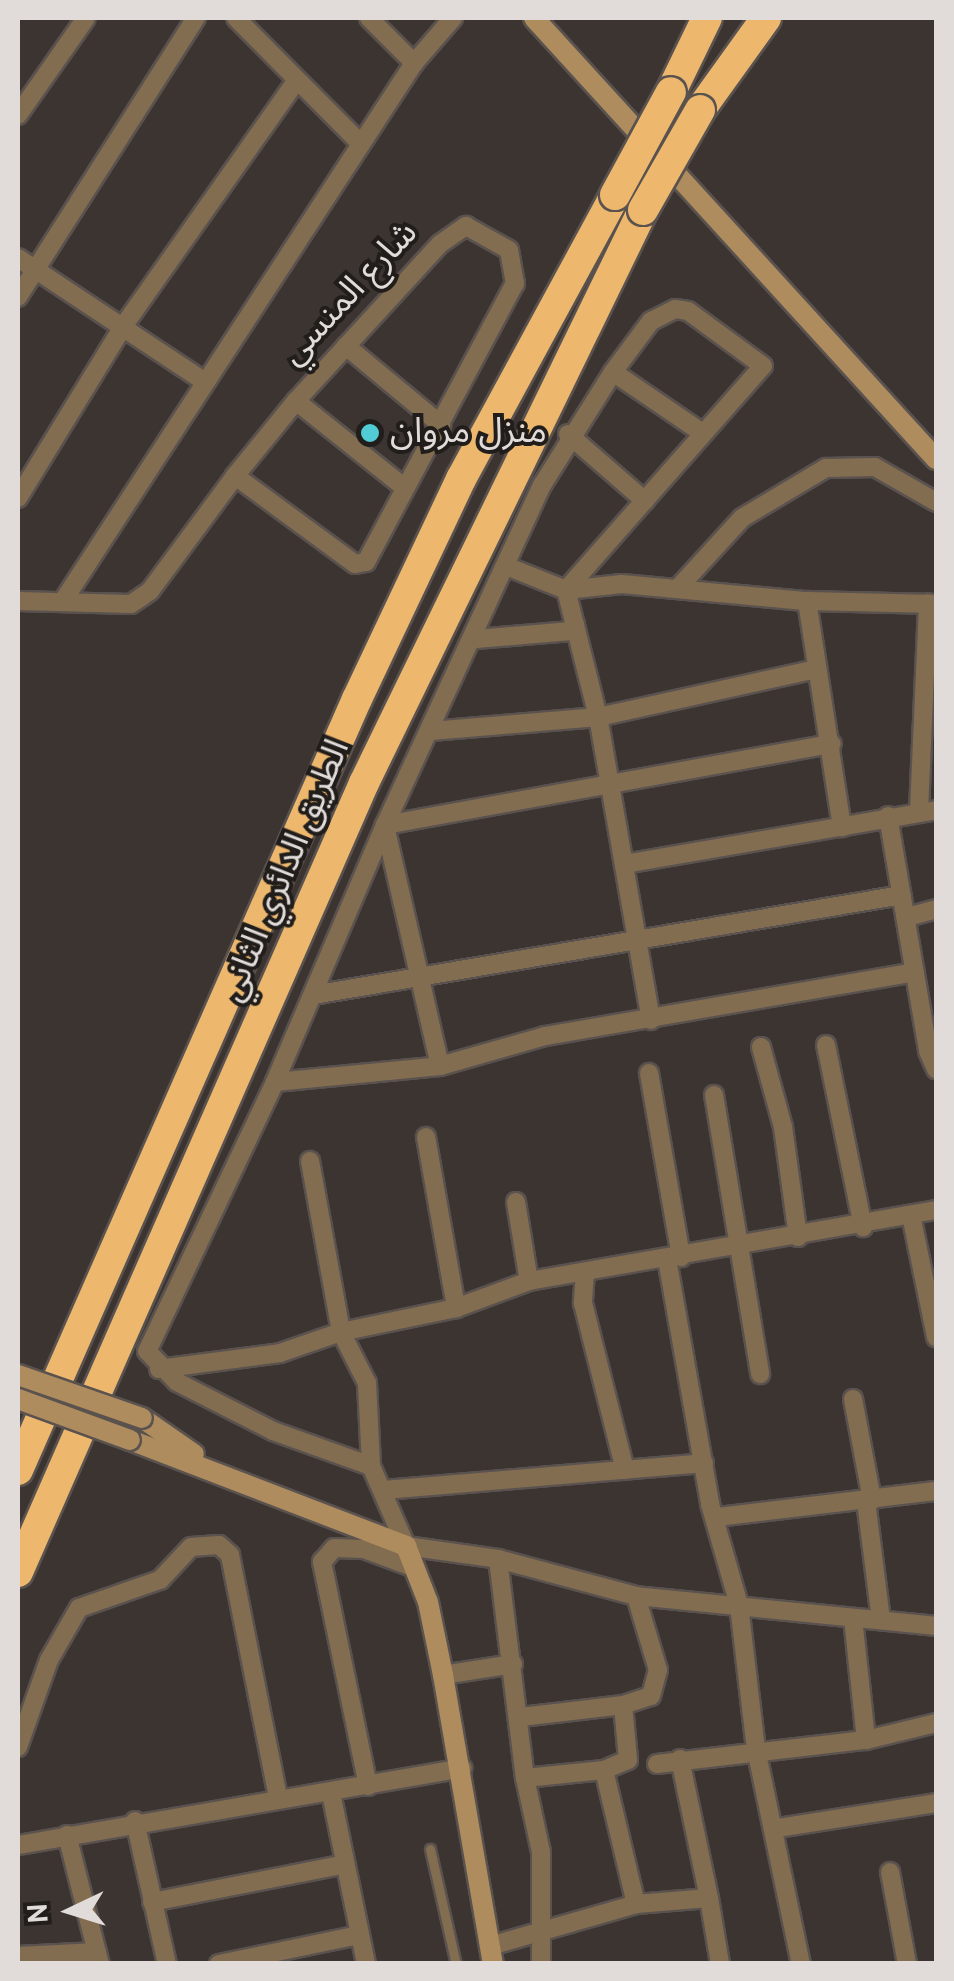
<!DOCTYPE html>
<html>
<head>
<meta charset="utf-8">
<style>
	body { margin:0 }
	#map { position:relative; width:954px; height:1981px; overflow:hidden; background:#3c3430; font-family:Overpass,"Noto Sans Arabic",sans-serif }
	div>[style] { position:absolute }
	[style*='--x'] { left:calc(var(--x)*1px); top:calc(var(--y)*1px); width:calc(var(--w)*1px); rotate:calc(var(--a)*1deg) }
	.roads { filter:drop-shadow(2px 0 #5a524e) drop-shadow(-2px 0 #5a524e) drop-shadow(0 2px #5a524e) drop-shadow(0 -2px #5a524e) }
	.lane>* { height:9px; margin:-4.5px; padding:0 4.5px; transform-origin:4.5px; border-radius:4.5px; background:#836d51 }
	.street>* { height:18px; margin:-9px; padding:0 9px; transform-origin:9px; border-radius:9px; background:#836d51 }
	.secondary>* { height:20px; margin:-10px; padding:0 10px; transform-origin:10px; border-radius:10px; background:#ae8c5d }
	.highway>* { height:30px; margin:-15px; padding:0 15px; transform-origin:15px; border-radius:15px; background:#edb86e }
	.bridges { filter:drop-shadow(2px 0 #5a524e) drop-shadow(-2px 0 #5a524e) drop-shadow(0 2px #5a524e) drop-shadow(0 -2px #5a524e) }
	.secondary-bridge>* { height:20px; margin:-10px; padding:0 10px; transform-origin:10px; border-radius:10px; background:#ae8c5d }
	.highway-bridge>* { height:30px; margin:-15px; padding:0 15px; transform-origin:15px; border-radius:15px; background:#edb86e }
	.dots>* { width:28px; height:28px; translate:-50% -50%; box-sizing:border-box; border:5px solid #201d1b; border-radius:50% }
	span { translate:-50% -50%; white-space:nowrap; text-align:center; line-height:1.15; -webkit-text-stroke:8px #201d1b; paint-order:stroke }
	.street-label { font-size:35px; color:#e1dcd9 }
	.poi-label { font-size:35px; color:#e1dcd9 }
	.left { translate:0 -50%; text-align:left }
	.frame { position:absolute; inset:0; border:20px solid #e1dcd9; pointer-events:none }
	.north { position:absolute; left:20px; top:1861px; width:100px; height:100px; -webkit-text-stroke:8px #201d1b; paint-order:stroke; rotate:266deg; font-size:28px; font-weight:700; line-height:40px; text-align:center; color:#e1dcd9 }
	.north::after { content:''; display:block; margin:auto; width:35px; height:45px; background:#e1dcd9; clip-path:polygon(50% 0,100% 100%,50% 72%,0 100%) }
</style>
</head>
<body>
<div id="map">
	<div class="roads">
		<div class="lane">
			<div style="--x:430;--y:1849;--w:118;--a:77.3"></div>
		</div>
		<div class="street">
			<div style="--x:236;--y:18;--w:177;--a:45.2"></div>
			<div style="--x:369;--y:18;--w:64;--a:45"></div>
			<div style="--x:18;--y:115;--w:118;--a:-55"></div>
			<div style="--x:18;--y:258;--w:224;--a:33.5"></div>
			<div style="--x:18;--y:297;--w:331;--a:-57.5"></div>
			<div style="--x:346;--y:346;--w:124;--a:39.7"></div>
			<div style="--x:613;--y:372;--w:107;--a:34.3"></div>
			<div style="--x:296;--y:401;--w:139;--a:38.6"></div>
			<div style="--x:568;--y:434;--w:102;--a:41"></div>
			<div style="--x:18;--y:498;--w:199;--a:-58.5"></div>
			<div style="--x:122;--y:328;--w:302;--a:-54.8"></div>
			<div style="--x:506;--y:566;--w:65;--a:21.8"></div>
			<div style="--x:566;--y:590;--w:56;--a:-6.1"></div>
			<div style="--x:622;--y:584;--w:186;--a:5.3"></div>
			<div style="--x:807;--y:601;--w:129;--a:1.3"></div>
			<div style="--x:679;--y:587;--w:93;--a:-47.6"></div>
			<div style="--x:742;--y:518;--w:98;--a:-30.8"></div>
			<div style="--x:826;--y:468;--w:49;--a:-1.2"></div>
			<div style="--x:875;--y:467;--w:70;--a:29.8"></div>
			<div style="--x:65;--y:598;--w:639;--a:-56.88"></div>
			<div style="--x:414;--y:63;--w:60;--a:-49.1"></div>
			<div style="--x:18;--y:601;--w:113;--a:1.5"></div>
			<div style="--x:131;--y:604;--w:14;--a:-34"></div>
			<div style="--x:143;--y:596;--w:9;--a:-36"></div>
			<div style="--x:150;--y:591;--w:143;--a:-53.5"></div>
			<div style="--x:235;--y:476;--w:97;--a:-50.9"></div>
			<div style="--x:296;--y:401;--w:213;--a:-47.5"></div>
			<div style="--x:440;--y:244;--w:32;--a:-35"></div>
			<div style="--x:466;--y:226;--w:49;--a:29.2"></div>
			<div style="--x:509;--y:250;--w:34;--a:80"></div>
			<div style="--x:515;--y:283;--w:316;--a:118.1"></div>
			<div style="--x:366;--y:562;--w:11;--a:170"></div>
			<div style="--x:355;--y:564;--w:149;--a:-143.7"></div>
			<div style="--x:807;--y:601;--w:229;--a:81.2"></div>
			<div style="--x:476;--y:639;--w:96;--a:-4.8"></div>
			<div style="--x:572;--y:631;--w:7;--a:-63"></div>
			<div style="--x:431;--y:731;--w:168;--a:-4.8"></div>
			<div style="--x:598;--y:717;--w:224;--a:-12.4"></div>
			<div style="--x:919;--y:811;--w:208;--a:-87.5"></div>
			<div style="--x:888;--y:816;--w:238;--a:80.3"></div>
			<div style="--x:928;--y:1051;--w:20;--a:66"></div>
			<div style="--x:624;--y:864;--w:317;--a:-9.8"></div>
			<div style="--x:907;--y:917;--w:30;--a:-15"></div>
			<div style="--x:313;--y:995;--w:597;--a:-9.64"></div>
			<div style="--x:651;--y:1020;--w:308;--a:-99.9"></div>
			<div style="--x:598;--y:717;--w:131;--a:-104.1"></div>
			<div style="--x:566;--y:590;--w:298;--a:-48.7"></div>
			<div style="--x:763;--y:366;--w:93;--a:-143.7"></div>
			<div style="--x:688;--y:311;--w:13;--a:-171"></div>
			<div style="--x:675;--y:309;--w:27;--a:153"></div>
			<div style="--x:651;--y:321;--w:64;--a:126.7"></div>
			<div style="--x:613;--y:372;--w:133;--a:122.1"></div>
			<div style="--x:542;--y:485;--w:374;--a:114.8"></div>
			<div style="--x:385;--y:825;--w:280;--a:113.2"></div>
			<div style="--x:275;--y:1082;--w:298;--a:115.4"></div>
			<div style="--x:147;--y:1351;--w:43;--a:45.9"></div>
			<div style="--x:177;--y:1382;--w:108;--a:27"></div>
			<div style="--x:273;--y:1431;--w:104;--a:19.7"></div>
			<div style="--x:371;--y:1466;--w:87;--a:66.4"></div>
			<div style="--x:406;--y:1546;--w:93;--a:8"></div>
			<div style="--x:498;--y:1559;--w:143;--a:15"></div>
			<div style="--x:636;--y:1596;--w:301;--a:5.7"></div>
			<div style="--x:826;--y:1045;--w:186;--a:78.5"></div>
			<div style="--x:761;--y:1047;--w:83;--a:74.6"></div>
			<div style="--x:783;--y:1127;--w:111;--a:82.2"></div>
			<div style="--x:440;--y:1066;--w:247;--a:-102.9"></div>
			<div style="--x:385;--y:825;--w:454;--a:-10.3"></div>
			<div style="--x:649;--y:1073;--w:187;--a:80.1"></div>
			<div style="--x:275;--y:1082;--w:166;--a:-5.5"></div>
			<div style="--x:440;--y:1066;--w:109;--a:-15.9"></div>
			<div style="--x:545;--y:1036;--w:375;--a:-9.8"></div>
			<div style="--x:714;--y:1095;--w:283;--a:80.6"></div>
			<div style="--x:426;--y:1137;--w:174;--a:80"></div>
			<div style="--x:310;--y:1161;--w:174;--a:79.7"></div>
			<div style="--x:341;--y:1332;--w:117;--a:-11.8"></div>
			<div style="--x:456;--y:1308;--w:78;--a:-20.3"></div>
			<div style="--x:529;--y:1281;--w:413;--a:-9.9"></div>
			<div style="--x:516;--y:1202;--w:80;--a:80.7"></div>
			<div style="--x:911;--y:1215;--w:125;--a:78.4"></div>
			<div style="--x:667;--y:1259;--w:249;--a:80"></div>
			<div style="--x:710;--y:1504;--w:105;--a:74"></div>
			<div style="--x:739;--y:1605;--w:145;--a:83.3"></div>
			<div style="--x:756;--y:1749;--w:220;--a:78.2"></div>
			<div style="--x:585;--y:1272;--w:31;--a:94"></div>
			<div style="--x:583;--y:1303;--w:172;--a:75.9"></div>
			<div style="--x:159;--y:1369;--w:122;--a:-7.5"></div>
			<div style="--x:280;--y:1353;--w:65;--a:-19"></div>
			<div style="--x:341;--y:1332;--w:57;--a:63"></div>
			<div style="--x:367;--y:1383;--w:83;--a:87.2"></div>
			<div style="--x:853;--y:1399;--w:103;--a:79.3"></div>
			<div style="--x:384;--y:1490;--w:321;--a:-4.8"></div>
			<div style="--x:866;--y:1501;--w:120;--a:82.8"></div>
			<div style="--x:717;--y:1517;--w:221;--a:-6.8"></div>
			<div style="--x:498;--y:1559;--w:221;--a:83"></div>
			<div style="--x:525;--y:1778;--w:76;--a:77.8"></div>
			<div style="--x:541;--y:1852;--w:112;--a:90"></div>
			<div style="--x:853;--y:1618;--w:123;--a:83.9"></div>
			<div style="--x:443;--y:1675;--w:71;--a:-8.9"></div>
			<div style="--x:521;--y:1717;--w:103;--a:-6.7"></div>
			<div style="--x:18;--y:1747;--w:92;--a:-70.4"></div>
			<div style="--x:49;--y:1660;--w:60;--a:-60"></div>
			<div style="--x:79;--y:1608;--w:86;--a:-19.1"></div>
			<div style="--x:160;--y:1580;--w:45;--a:-46.8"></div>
			<div style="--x:191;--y:1547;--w:28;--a:-4"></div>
			<div style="--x:219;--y:1545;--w:15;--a:42"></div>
			<div style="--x:230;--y:1555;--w:248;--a:78.8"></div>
			<div style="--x:657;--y:1764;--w:210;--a:-6.6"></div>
			<div style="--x:866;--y:1740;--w:72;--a:-13.7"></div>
			<div style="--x:604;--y:1770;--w:138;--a:76.6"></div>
			<div style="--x:525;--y:1778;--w:79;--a:-5.8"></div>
			<div style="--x:604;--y:1770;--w:26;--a:-23"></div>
			<div style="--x:628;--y:1760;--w:55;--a:-95.2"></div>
			<div style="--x:623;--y:1705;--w:29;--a:-18"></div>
			<div style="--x:651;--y:1696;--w:27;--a:-75"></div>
			<div style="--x:658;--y:1670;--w:77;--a:-106.6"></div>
			<div style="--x:368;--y:1786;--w:229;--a:-101.6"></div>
			<div style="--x:322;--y:1562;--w:18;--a:-49"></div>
			<div style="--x:334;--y:1548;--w:30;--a:2"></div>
			<div style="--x:364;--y:1549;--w:54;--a:20.4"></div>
			<div style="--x:331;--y:1793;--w:175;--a:78.4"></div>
			<div style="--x:135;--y:1821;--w:147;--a:77.4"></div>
			<div style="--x:778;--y:1828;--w:160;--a:-9"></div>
			<div style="--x:67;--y:1835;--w:133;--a:75.7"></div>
			<div style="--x:18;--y:1845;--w:451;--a:-9.8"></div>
			<div style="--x:890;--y:1872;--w:94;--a:79.5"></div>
			<div style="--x:709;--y:1898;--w:67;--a:80.5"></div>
			<div style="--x:152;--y:1902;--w:197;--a:-11.1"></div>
			<div style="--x:490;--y:1946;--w:152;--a:-16"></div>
			<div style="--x:636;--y:1904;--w:73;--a:-4.7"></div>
			<div style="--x:709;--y:1898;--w:142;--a:-101.8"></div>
			<div style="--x:18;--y:1956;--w:79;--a:-2.9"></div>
			<div style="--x:219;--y:1964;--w:143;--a:-11.7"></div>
		</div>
		<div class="secondary">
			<div style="--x:534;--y:18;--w:597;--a:47.65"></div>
			<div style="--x:142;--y:1418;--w:63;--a:34.7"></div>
			<div style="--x:130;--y:1440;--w:296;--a:21"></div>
			<div style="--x:406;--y:1546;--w:60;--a:68.6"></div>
			<div style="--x:428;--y:1602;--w:75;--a:78.4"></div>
			<div style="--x:443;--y:1675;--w:293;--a:80.2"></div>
		</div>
		<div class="highway">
			<div style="--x:671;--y:92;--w:82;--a:-64.1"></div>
			<div style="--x:700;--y:110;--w:113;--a:-54.3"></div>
			<div style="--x:18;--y:1470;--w:842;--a:-66.27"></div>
			<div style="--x:357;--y:699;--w:243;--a:-64.7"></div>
			<div style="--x:461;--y:479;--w:323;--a:-61.5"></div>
			<div style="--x:18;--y:1572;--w:862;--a:-66.32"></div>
			<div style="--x:364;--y:783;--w:637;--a:-64.04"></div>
		</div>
	</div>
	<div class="bridges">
		<div class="secondary-bridge">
			<div style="--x:18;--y:1375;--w:131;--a:19.1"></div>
			<div style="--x:18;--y:1399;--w:119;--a:20.1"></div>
		</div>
		<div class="highway-bridge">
			<div style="--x:615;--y:195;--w:117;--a:-61.5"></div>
			<div style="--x:643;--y:210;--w:115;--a:-60.3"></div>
		</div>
	</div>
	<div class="dots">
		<div style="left:370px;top:433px;background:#51ccd4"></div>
	</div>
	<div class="street-label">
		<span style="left:350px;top:294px;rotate:-47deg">شارع المنسي</span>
		<span style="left:286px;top:871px;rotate:-67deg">الطريق الدائري الثاني</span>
	</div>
	<div class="poi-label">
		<span class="left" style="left:390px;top:433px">منزل مروان</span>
	</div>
	<div class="frame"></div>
	<div class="north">N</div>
</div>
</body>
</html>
